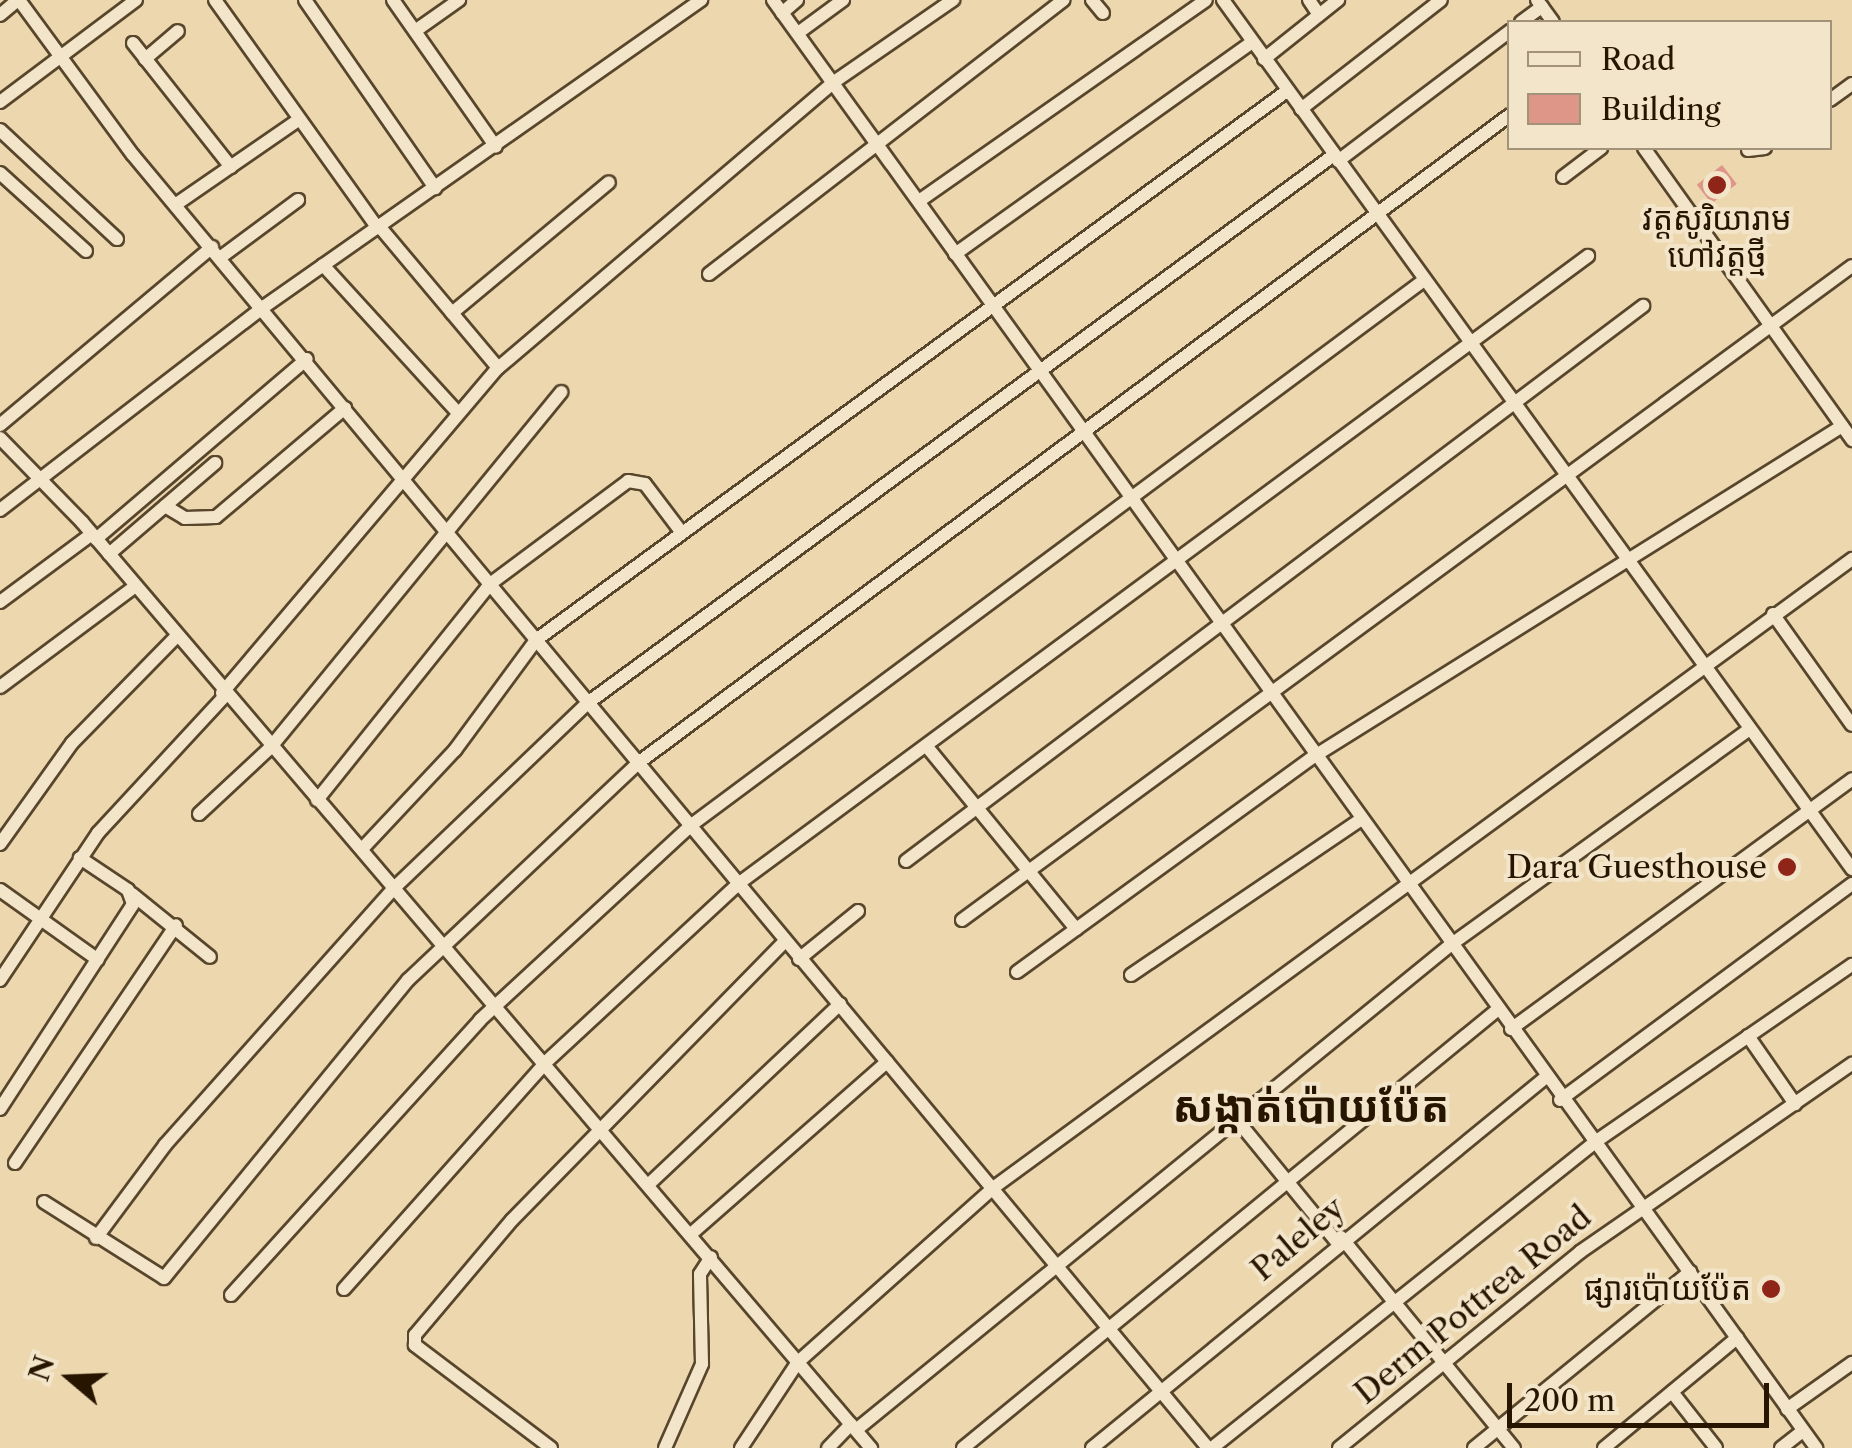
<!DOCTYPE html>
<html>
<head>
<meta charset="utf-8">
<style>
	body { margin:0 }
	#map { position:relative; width:1852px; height:1448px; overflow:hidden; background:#ecd7ae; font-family:"Libre Caslon Text","Noto Sans Khmer",serif }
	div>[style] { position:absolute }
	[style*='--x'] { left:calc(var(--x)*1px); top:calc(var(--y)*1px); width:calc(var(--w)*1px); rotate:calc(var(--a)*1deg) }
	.building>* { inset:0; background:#dd9687; transform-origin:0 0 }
	.roads { filter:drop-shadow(2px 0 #58462c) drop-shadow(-2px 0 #58462c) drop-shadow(0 2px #58462c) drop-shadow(0 -2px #58462c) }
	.minor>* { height:12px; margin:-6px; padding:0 6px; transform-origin:6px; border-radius:6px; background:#f3e5ca }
	.dots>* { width:28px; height:28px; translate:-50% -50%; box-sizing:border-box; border:5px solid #f3e5ca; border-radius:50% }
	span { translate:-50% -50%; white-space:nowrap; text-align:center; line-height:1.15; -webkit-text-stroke:8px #f3e5ca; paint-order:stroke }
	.poi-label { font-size:32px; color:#271500 }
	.right { translate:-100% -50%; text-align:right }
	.street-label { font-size:32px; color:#271500 }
	.district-label { font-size:42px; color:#271500; font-weight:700 }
	.legend { position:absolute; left:1507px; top:20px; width:325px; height:130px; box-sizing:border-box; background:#f3e5ca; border:2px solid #a19279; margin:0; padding:12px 18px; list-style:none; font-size:30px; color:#271500 }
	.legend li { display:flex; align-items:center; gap:20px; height:50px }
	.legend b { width:50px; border:2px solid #a19279 }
	.north { position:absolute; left:20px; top:1328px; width:100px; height:100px; -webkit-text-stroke:8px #f3e5ca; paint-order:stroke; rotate:289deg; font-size:28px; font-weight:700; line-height:40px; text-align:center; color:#271500 }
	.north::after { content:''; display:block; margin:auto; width:35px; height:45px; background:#271500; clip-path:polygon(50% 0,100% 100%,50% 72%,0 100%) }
	.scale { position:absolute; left:1507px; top:1383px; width:262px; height:45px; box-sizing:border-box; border:5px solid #271500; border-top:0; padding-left:12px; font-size:30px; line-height:35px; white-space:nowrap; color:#271500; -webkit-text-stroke:8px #f3e5ca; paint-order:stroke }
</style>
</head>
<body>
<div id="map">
	<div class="building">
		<div style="left:1722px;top:165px;width:24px;height:32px;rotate:52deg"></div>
	</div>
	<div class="roads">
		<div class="minor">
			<div style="--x:19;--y:0;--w:192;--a:53.7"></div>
			<div style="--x:133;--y:155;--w:1682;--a:50.26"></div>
			<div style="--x:215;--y:0;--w:279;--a:54.5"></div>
			<div style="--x:305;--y:0;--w:229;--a:55.3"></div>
			<div style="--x:393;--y:0;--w:179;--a:55"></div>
			<div style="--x:773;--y:0;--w:1785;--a:54.23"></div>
			<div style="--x:1092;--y:0;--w:17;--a:50"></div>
			<div style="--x:1223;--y:0;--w:1073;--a:54.1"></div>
			<div style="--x:1309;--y:0;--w:18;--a:56"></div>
			<div style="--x:1537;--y:0;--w:27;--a:54"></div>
			<div style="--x:782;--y:13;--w:20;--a:-41"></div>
			<div style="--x:0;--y:15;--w:23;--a:-40"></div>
			<div style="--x:1521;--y:22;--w:26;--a:-36"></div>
			<div style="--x:415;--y:31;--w:54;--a:-35.2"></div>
			<div style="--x:798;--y:33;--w:56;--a:-36.3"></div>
			<div style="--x:133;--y:43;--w:158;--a:51.7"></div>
			<div style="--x:145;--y:59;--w:43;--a:-40.3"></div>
			<div style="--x:1264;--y:59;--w:95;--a:-38.6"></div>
			<div style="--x:1830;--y:100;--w:27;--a:-36"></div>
			<div style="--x:0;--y:102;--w:170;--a:-36.9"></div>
			<div style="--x:1301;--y:109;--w:177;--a:-37.9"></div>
			<div style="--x:0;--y:130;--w:160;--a:43"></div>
			<div style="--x:1644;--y:148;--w:359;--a:54.5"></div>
			<div style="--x:1748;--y:150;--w:17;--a:-7"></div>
			<div style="--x:1338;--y:161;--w:216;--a:-37.1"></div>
			<div style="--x:0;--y:173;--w:116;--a:42.2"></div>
			<div style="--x:1563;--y:177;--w:48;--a:-37.3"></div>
			<div style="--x:919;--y:201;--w:350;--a:-35"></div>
			<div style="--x:175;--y:205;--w:150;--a:-34.6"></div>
			<div style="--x:379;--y:226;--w:185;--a:50"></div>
			<div style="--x:955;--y:254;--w:365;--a:-35.5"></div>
			<div style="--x:221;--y:257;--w:96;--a:-36.5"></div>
			<div style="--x:323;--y:265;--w:199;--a:47.6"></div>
			<div style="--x:709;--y:274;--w:448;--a:-37.7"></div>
			<div style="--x:452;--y:313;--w:204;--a:-39.8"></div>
			<div style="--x:0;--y:425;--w:277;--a:-40"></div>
			<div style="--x:0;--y:438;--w:117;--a:45.7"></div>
			<div style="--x:82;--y:522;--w:1217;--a:49.57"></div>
			<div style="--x:165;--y:506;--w:23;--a:31"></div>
			<div style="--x:185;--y:518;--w:31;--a:-2"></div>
			<div style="--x:216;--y:517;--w:169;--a:-40.2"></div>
			<div style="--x:0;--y:510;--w:334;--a:-37.6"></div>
			<div style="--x:265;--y:306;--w:533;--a:-35.06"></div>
			<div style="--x:96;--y:539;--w:277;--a:-40.5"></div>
			<div style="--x:109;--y:554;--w:140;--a:-40.6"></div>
			<div style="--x:0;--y:602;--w:114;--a:-36.5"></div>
			<div style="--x:1773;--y:614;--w:136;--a:54.6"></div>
			<div style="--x:0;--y:687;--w:166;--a:-36.7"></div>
			<div style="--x:222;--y:693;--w:426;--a:-49.7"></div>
			<div style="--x:498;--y:368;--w:441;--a:-40.4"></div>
			<div style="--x:834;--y:82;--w:145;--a:-34.6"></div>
			<div style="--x:928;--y:748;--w:234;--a:50.7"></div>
			<div style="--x:317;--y:800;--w:277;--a:-51.3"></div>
			<div style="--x:490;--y:584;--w:172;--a:-36.7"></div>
			<div style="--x:628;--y:481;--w:17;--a:10"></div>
			<div style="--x:645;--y:484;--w:61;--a:52.9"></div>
			<div style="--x:199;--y:814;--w:97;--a:-42.9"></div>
			<div style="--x:270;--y:748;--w:460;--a:-50.7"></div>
			<div style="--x:0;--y:844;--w:124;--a:-54.5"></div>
			<div style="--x:72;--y:743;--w:146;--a:-45.6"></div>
			<div style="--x:362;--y:849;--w:136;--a:-46.8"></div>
			<div style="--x:455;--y:750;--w:137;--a:-53.6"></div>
			<div style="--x:536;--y:640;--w:930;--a:-36.17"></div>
			<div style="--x:906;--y:861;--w:923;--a:-36.98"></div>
			<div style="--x:0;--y:890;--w:120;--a:35.5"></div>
			<div style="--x:132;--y:894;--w:100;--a:38.9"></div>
			<div style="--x:962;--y:920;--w:1104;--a:-36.31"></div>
			<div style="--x:799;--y:959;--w:76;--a:-39.1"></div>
			<div style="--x:1017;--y:972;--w:366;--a:-36"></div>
			<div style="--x:1313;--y:757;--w:624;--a:-32.03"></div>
			<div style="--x:1131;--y:975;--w:277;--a:-34.1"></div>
			<div style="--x:0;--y:980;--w:177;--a:-56.3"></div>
			<div style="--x:98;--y:833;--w:187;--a:-47.2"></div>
			<div style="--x:1511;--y:1029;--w:423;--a:-36.2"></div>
			<div style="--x:1748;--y:1036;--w:83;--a:55.3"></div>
			<div style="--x:1560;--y:1100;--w:363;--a:-36.5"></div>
			<div style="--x:0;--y:1109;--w:244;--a:-57"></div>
			<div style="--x:133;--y:904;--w:15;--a:-110"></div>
			<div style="--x:128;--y:890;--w:58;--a:-146.3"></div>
			<div style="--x:1237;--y:1120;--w:156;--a:50.7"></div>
			<div style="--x:15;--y:1163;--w:287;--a:-55.9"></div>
			<div style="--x:648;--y:1185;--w:264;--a:-43.3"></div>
			<div style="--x:44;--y:1202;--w:142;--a:32.3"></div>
			<div style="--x:164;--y:1278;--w:385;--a:-50.7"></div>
			<div style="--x:408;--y:980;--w:316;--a:-43.3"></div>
			<div style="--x:638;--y:763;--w:1086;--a:-36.62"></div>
			<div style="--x:691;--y:1234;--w:261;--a:-41.3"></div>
			<div style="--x:1341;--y:1237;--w:273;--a:50.7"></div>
			<div style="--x:96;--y:1238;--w:116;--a:-53.4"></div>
			<div style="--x:165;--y:1145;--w:341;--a:-48.3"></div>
			<div style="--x:392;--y:890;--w:272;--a:-43.7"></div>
			<div style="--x:589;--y:702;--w:924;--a:-36.29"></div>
			<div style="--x:344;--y:1289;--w:304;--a:-48.3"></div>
			<div style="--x:546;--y:1062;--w:262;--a:-42.8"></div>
			<div style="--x:738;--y:884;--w:1057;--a:-36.46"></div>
			<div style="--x:231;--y:1295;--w:371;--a:-47.8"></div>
			<div style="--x:480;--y:1020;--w:286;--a:-42.7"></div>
			<div style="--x:690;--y:826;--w:915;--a:-36.64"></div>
			<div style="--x:1672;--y:1392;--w:71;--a:51.8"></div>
			<div style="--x:1787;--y:1409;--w:80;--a:-35.3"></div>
			<div style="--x:856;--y:1430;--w:765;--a:-39.22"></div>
			<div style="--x:1449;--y:946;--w:371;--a:-35.8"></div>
			<div style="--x:551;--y:1448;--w:171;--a:-142.9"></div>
			<div style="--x:415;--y:1345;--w:10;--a:-90"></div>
			<div style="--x:415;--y:1335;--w:150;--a:-49.9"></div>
			<div style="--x:512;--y:1220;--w:389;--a:-45.6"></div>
			<div style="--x:665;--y:1448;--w:92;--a:-66.2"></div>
			<div style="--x:702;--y:1364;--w:90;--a:-91.3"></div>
			<div style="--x:700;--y:1274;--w:20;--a:-57"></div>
			<div style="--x:741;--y:1448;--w:103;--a:-56.5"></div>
			<div style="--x:798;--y:1362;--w:261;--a:-41.7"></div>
			<div style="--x:993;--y:1188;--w:1065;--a:-36.21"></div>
			<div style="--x:828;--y:1448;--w:33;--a:-46"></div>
			<div style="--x:963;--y:1448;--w:691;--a:-39.36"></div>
			<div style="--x:1092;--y:1448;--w:585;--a:-39.24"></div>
			<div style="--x:1212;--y:1448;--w:490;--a:-38.6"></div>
			<div style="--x:1595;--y:1142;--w:312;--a:-34.6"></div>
			<div style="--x:1339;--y:1448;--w:311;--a:-39.1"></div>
			<div style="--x:1580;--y:1252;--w:331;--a:-34.7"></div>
			<div style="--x:1474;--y:1448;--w:279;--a:-39.2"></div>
			<div style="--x:1604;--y:1448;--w:173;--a:-39.6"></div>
			<div style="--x:1781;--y:1448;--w:28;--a:-38"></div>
		</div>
	</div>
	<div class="dots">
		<div style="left:1717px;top:185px;background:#8f2418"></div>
		<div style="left:1787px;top:867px;background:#8f2418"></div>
		<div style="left:1771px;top:1289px;background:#8f2418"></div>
	</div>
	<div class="poi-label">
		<span style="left:1717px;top:238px">វត្តសូរិយារាម<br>ហៅវត្តថ្មី</span>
		<span class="right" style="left:1767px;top:867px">Dara Guesthouse</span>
		<span class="right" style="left:1751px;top:1289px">ផ្សារប៉ោយប៉ែត</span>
	</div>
	<div class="street-label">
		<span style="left:1298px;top:1239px;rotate:-40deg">Paleley</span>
		<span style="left:1473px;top:1305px;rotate:-39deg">Derm Pottrea Road</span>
	</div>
	<div class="district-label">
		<span style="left:1311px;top:1107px">សង្កាត់ប៉ោយប៉ែត</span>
	</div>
	<ul class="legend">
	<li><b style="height:12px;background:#f3e5ca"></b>Road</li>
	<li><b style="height:28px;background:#dd9687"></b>Building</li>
	</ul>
	<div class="north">N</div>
	<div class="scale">200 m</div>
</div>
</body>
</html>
